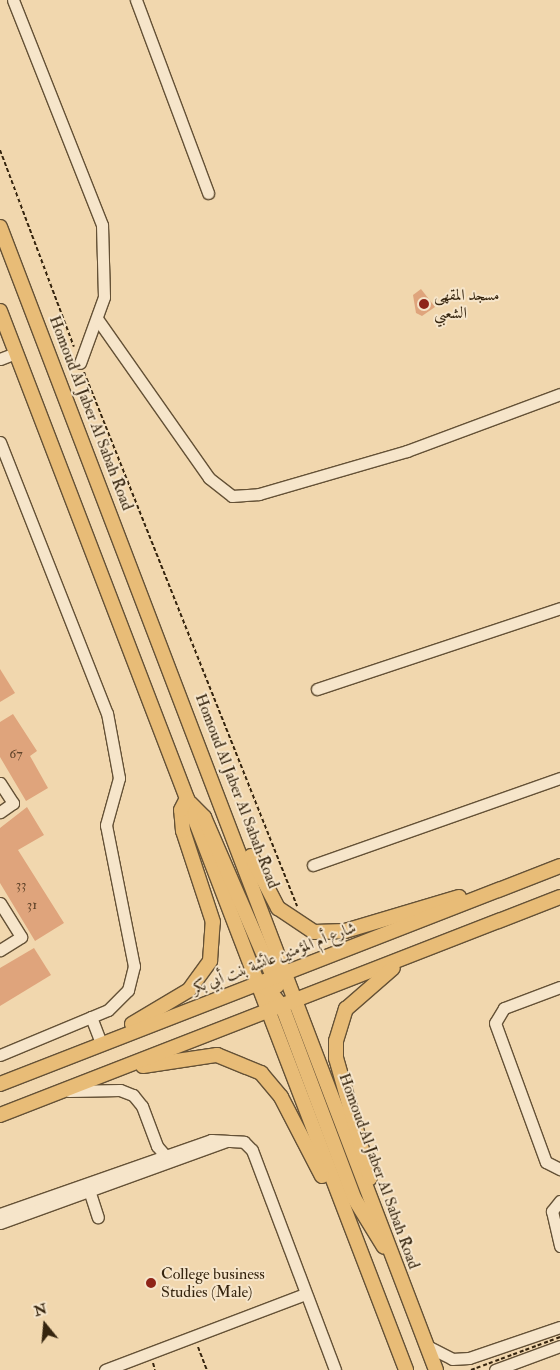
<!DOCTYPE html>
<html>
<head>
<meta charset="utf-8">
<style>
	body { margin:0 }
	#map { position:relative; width:560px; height:1370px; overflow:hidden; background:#f1d7ae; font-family:"IM FELL Double Pica",Amiri,serif }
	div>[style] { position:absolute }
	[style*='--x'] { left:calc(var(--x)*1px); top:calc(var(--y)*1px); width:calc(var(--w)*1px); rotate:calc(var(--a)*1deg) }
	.building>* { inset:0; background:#dfa47c }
	.path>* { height:2px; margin-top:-1px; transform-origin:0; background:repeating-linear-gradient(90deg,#35240e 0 4px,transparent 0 6.5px) }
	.roads { filter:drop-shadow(1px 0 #645136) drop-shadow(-1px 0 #645136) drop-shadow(0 1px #645136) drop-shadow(0 -1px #645136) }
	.minor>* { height:11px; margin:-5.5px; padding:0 5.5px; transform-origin:5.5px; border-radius:5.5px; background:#f6e5ca }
	.major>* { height:14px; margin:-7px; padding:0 7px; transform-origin:7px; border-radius:7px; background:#e8bc77 }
	.path-bridge>* { height:2px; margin-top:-1px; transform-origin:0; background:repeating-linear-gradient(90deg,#35240e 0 4px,transparent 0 6.5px) }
	.dots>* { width:14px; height:14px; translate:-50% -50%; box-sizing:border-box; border:2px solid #f6e5ca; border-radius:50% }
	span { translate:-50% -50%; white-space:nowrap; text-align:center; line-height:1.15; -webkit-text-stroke:4px #f6e5ca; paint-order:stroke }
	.number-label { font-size:14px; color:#60442a }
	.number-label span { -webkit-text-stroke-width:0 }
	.poi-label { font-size:16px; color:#35240e }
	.left { translate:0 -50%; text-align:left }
	.street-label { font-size:16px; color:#35240e }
	.north { position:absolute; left:20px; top:1300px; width:50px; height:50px; -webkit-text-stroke:4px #f6e5ca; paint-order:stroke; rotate:343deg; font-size:14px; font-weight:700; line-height:20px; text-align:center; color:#35240e }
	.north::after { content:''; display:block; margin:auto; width:18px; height:22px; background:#35240e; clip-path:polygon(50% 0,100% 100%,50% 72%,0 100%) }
</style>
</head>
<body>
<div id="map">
	<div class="building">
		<div style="clip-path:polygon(421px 289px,435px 307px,422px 316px,416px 313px,413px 295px)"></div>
		<div style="clip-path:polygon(0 669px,15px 693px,0 702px)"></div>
		<div style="clip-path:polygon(13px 714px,37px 751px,30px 756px,48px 788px,26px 801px,0 757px,0 722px)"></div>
		<div style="clip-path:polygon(27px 807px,44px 835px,18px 850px,64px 923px,35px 941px,0 883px,0 828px)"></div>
		<div style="clip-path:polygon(34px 948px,51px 975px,0 1006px,0 968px)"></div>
	</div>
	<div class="path">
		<div style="--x:0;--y:150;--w:210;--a:69.4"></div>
		<div style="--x:84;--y:372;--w:575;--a:68.25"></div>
		<div style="--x:198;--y:1347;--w:25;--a:69"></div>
		<div style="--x:153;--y:1363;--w:7;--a:74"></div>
	</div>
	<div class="roads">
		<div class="minor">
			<div style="--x:13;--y:0;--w:242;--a:68.4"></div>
			<div style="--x:102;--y:225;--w:72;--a:88.4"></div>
			<div style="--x:104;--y:297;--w:70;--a:110"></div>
			<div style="--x:136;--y:0;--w:206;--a:69.5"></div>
			<div style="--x:98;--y:320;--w:193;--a:54.9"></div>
			<div style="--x:209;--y:478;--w:29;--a:38"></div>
			<div style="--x:232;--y:496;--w:27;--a:-4"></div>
			<div style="--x:259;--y:494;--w:154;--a:-16.2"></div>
			<div style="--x:407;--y:451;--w:163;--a:-20.4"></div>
			<div style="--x:0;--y:359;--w:17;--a:-21"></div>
			<div style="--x:0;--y:442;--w:291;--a:68.5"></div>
			<div style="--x:107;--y:713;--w:66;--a:79.5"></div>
			<div style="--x:119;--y:778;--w:49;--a:105.5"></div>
			<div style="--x:106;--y:825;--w:144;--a:78.8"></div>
			<div style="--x:134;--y:966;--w:25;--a:104"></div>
			<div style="--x:128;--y:990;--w:28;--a:135"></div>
			<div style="--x:108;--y:1010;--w:117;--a:157.4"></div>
			<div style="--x:317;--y:689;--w:256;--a:-18.4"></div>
			<div style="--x:0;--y:783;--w:24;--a:57"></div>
			<div style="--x:13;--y:803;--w:16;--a:145"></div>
			<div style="--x:313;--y:865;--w:262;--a:-19.4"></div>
			<div style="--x:0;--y:903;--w:40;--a:58"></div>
			<div style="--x:21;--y:937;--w:25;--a:148"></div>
			<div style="--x:560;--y:987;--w:60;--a:159.4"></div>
			<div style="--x:504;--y:1008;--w:17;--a:121"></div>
			<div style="--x:495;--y:1023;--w:148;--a:69.9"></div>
			<div style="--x:546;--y:1162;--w:16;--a:27"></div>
			<div style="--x:91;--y:1017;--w:28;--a:69"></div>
			<div style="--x:69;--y:1091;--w:51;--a:-1.1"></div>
			<div style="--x:120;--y:1090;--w:14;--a:21"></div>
			<div style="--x:133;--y:1095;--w:14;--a:51"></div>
			<div style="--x:142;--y:1106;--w:43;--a:69.4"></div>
			<div style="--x:157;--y:1146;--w:18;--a:49"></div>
			<div style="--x:87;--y:1184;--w:35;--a:72"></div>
			<div style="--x:560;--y:1201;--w:13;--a:129"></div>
			<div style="--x:552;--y:1211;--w:36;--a:77"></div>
			<div style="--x:0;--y:1214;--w:224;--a:-19.3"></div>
			<div style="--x:211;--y:1140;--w:33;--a:3"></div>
			<div style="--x:244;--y:1142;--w:11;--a:45"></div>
			<div style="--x:252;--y:1150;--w:235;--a:69.3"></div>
			<div style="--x:0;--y:1223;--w:240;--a:-19.9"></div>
			<div style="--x:427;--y:1346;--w:28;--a:27"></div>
			<div style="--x:452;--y:1359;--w:17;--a:-3"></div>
			<div style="--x:469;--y:1358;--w:96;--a:-18.8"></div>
			<div style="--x:105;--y:1370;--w:214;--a:-20.8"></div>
			<div style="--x:495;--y:1370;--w:69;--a:-20.3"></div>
		</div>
		<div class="major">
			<div style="--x:0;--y:227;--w:1223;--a:69.12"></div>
			<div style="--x:0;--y:311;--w:1134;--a:69.02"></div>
			<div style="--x:190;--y:803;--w:20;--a:45"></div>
			<div style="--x:204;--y:817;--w:184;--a:66.6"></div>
			<div style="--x:251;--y:856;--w:59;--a:62.6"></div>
			<div style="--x:278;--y:908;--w:43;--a:33.7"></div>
			<div style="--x:314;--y:932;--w:31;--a:-2"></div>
			<div style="--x:345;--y:931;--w:119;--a:-16.6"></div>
			<div style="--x:256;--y:984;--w:13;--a:23"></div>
			<div style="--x:268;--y:989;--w:22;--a:51"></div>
			<div style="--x:282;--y:1006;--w:205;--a:69.4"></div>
			<div style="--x:354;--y:1198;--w:57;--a:58.5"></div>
			<div style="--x:132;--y:1024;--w:66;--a:-30.8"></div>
			<div style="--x:189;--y:990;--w:36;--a:-54"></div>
			<div style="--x:210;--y:961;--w:39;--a:-86"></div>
			<div style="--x:213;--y:922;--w:96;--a:-108.2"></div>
			<div style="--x:183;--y:831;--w:21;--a:-95"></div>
			<div style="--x:181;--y:810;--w:13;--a:-63"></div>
			<div style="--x:143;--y:1066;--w:75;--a:-8.5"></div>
			<div style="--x:217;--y:1055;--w:48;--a:22.2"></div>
			<div style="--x:261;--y:1073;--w:31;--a:50"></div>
			<div style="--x:281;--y:1097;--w:89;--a:62.6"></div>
			<div style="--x:0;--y:1084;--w:601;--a:-21.27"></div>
			<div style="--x:0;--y:1115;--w:601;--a:-21.27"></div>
			<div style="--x:370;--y:1178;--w:125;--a:-105.8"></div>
			<div style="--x:336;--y:1058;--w:17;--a:-90"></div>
			<div style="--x:336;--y:1041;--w:34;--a:-73"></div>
			<div style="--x:346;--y:1009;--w:62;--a:-41.1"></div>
		</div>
	</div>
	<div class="path-bridge">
		<div style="--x:471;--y:1370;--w:95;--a:-20.3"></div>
	</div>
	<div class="dots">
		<div style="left:424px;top:304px;background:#8f2418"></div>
		<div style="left:151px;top:1283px;background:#8f2418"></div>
	</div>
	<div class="number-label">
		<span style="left:16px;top:754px">67</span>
		<span style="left:21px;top:885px">33</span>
		<span style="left:32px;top:905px">31</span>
	</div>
	<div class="poi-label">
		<span class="left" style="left:434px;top:304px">مسجد المقهى<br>الشعبي</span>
		<span class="left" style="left:161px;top:1283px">College business<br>Studies (Male)</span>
	</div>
	<div class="street-label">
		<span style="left:91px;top:413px;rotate:69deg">Homoud Al Jaber Al Sabah Road</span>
		<span style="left:237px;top:791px;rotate:69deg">Homoud Al Jaber Al Sabah Road</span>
		<span style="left:274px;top:958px;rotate:-21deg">شارع أم المؤمنين عائشة بنت أبي بكر</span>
		<span style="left:379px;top:1171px;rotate:70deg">Homoud Al Jaber Al Sabah Road</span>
	</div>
	<div class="north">N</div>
</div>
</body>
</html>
